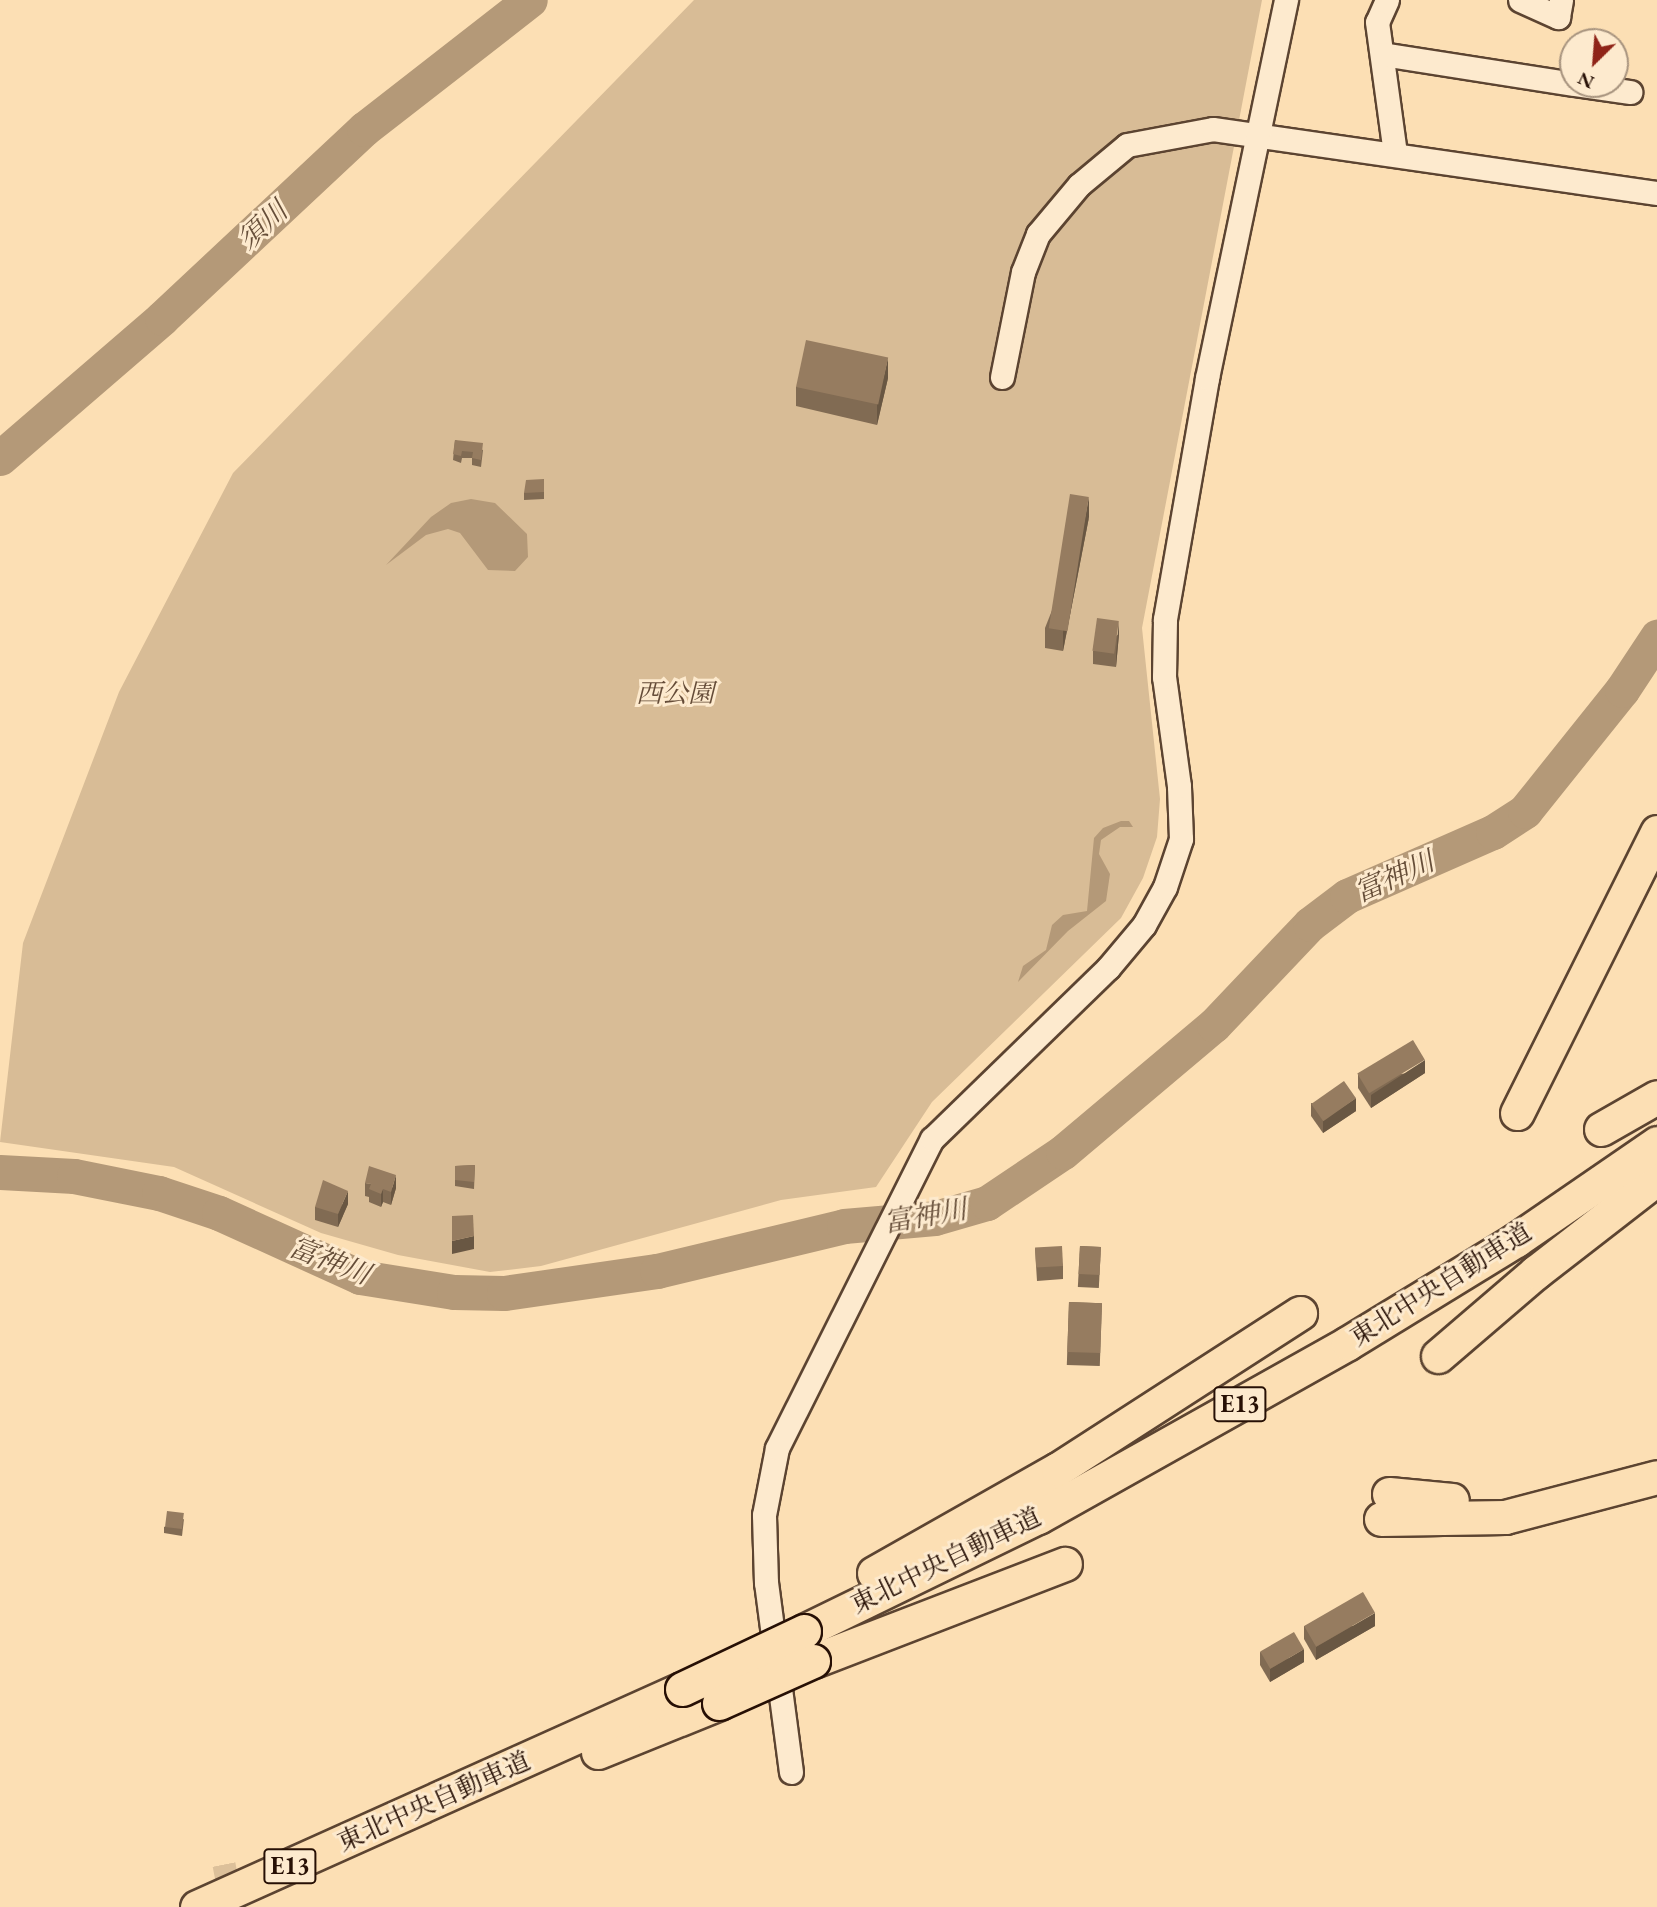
<!DOCTYPE html>
<html>
<head>
<meta charset="utf-8">
<style>
	body { margin:0 }
	#map { position:relative; width:1657px; height:1907px; overflow:hidden; background:#fcdfb4; font-family:"EB Garamond","Noto Serif JP",serif }
	div>[style] { position:absolute }
	[style*='--x'] { left:calc(var(--x)*1px); top:calc(var(--y)*1px); width:calc(var(--w)*1px); rotate:calc(var(--a)*1deg) }
	.green>* { inset:0; background:#d8bc96 }
	.water>* { inset:0; background:#b49978 }
	.river>* { height:35px; margin:-17.5px; padding:0 17.5px; transform-origin:17.5px; border-radius:17.5px; background:#b49978 }
	.minor-tunnel>* { height:23px; margin-top:-11.5px; transform-origin:0; background:repeating-linear-gradient(90deg,#dcc09a 0 23px,transparent 0 34px) }
	.roads { filter:drop-shadow(2px 0 #5c4431) drop-shadow(-2px 0 #5c4431) drop-shadow(0 2px #5c4431) drop-shadow(0 -2px #5c4431) }
	.minor>* { height:23px; margin:-11.5px; padding:0 11.5px; transform-origin:11.5px; border-radius:11.5px; background:#fdeace }
	.highway>* { height:33px; margin:-16.5px; padding:0 16.5px; transform-origin:16.5px; border-radius:16.5px; background:#fcdfb4 }
	.bridges { filter:drop-shadow(2px 0 #271005) drop-shadow(-2px 0 #271005) drop-shadow(0 2px #271005) drop-shadow(0 -2px #271005) }
	.highway-bridge>* { height:33px; margin:-16.5px; padding:0 16.5px; transform-origin:16.5px; border-radius:16.5px; background:#fcdfb4 }
	.wall>* { inset:0; background:#816b53; transform-origin:0 0 }
	.shaded-wall>* { inset:0; background:#695743 }
	.building>* { inset:0; background:#967c60; transform-origin:0 0 }
	span { translate:-50% -50%; white-space:nowrap; text-align:center; line-height:1.15; -webkit-text-stroke:6px #fdeace; paint-order:stroke }
	.shield-label span { padding:2px 5px; background:#fdeace; border:2px solid; border-radius:5px; -webkit-text-stroke-width:0 }
	.shield-label { font-size:24px; color:#271005; font-weight:700 }
	.park-label { font-size:26px; color:#654c38; font-style:italic }
	.street-label { font-size:26px; color:#271005 }
	.water-label { font-size:28px; color:#664e39; font-style:italic }
	.north { position:absolute; left:1559px; top:28px; width:70px; height:70px; box-sizing:border-box; background:#fdeace; border:2px solid #a7937e; border-radius:50%; rotate:205deg; font-size:19px; font-weight:700; line-height:28px; text-align:center; color:#271005 }
	.north::after { content:''; display:block; margin:auto; width:24px; height:32px; background:#8f2418; clip-path:polygon(50% 0,100% 100%,50% 72%,0 100%) }
</style>
</head>
<body>
<div id="map">
	<div class="green">
		<div style="clip-path:polygon(694px 0,1262px 0,1142px 628px,1160px 799px,1157px 837px,1143px 878px,1121px 918px,932px 1102px,876px 1187px,781px 1200px,541px 1266px,490px 1272px,398px 1255px,321px 1233px,174px 1167px,0 1142px,23px 943px,119px 692px,233px 473px)"></div>
	</div>
	<div class="water">
		<div style="clip-path:polygon(471px 499px,495px 503px,527px 534px,528px 557px,515px 571px,488px 570px,460px 533px,448px 529px,426px 535px,386px 565px,431px 517px,451px 503px)"></div>
		<div style="clip-path:polygon(1121px 821px,1129px 821px,1133px 827px,1120px 827px,1101px 840px,1099px 854px,1110px 874px,1106px 901px,1068px 931px,1018px 982px,1023px 966px,1046px 950px,1052px 925px,1063px 915px,1087px 911px,1094px 838px,1103px 828px)"></div>
	</div>
	<div class="river">
		<div style="--x:0;--y:458;--w:214;--a:-40.8"></div>
		<div style="--x:162;--y:318;--w:277;--a:-43.1"></div>
		<div style="--x:364;--y:129;--w:210;--a:-37.9"></div>
		<div style="--x:0;--y:1172;--w:74;--a:3.1"></div>
		<div style="--x:74;--y:1176;--w:87;--a:11.3"></div>
		<div style="--x:159;--y:1193;--w:63;--a:18.4"></div>
		<div style="--x:219;--y:1213;--w:155;--a:24.4"></div>
		<div style="--x:360;--y:1277;--w:95;--a:9.1"></div>
		<div style="--x:454;--y:1292;--w:50;--a:1.1"></div>
		<div style="--x:504;--y:1293;--w:155;--a:-8.2"></div>
		<div style="--x:657;--y:1271;--w:192;--a:-13.5"></div>
		<div style="--x:844;--y:1226;--w:91;--a:-5"></div>
		<div style="--x:935;--y:1218;--w:54;--a:-16.1"></div>
		<div style="--x:987;--y:1203;--w:92;--a:-33.9"></div>
		<div style="--x:1063;--y:1152;--w:197;--a:-40.1"></div>
		<div style="--x:1214;--y:1025;--w:139;--a:-46.5"></div>
		<div style="--x:1310;--y:924;--w:46;--a:-37.1"></div>
		<div style="--x:1347;--y:896;--w:159;--a:-23.7"></div>
		<div style="--x:1493;--y:832;--w:38;--a:-33"></div>
		<div style="--x:1525;--y:811;--w:155;--a:-51.3"></div>
		<div style="--x:1622;--y:690;--w:64;--a:-56.6"></div>
	</div>
	<div class="minor-tunnel">
		<div style="--x:224;--y:1864;--w:43;--a:79.2"></div>
	</div>
	<div class="roads">
		<div class="minor">
			<div style="--x:1387;--y:0;--w:24;--a:114"></div>
			<div style="--x:1377;--y:22;--w:133;--a:82.2"></div>
			<div style="--x:1520;--y:0;--w:42;--a:24.1"></div>
			<div style="--x:1558;--y:17;--w:17;--a:-80"></div>
			<div style="--x:1382;--y:54;--w:193;--a:8.9"></div>
			<div style="--x:1575;--y:84;--w:56;--a:8.3"></div>
			<div style="--x:1002;--y:377;--w:107;--a:-78.7"></div>
			<div style="--x:1023;--y:272;--w:41;--a:-68.5"></div>
			<div style="--x:1038;--y:234;--w:64;--a:-50.1"></div>
			<div style="--x:1079;--y:185;--w:62;--a:-39.8"></div>
			<div style="--x:1127;--y:145;--w:87;--a:-10.5"></div>
			<div style="--x:1213;--y:129;--w:449;--a:8.2"></div>
			<div style="--x:791;--y:1772;--w:191;--a:-97.5"></div>
			<div style="--x:766;--y:1583;--w:68;--a:-91.7"></div>
			<div style="--x:764;--y:1515;--w:68;--a:-79"></div>
			<div style="--x:777;--y:1448;--w:346;--a:-63.4"></div>
			<div style="--x:932;--y:1139;--w:245;--a:-44.2"></div>
			<div style="--x:1108;--y:968;--w:56;--a:-50.1"></div>
			<div style="--x:1144;--y:925;--w:43;--a:-61.1"></div>
			<div style="--x:1165;--y:887;--w:51;--a:-71.6"></div>
			<div style="--x:1181;--y:839;--w:53;--a:-92.2"></div>
			<div style="--x:1179;--y:786;--w:110;--a:-97.8"></div>
			<div style="--x:1164;--y:677;--w:58;--a:-89"></div>
			<div style="--x:1165;--y:619;--w:245;--a:-80.1"></div>
			<div style="--x:1207;--y:378;--w:386;--a:-78.2"></div>
		</div>
		<div class="highway">
			<div style="--x:1517;--y:1113;--w:314;--a:-63.5"></div>
			<div style="--x:1601;--y:1129;--w:64;--a:-29.7"></div>
			<div style="--x:1438;--y:1356;--w:129;--a:-40.6"></div>
			<div style="--x:1536;--y:1272;--w:153;--a:-37.8"></div>
			<div style="--x:1389;--y:1494;--w:63;--a:5.4"></div>
			<div style="--x:1381;--y:1519;--w:124;--a:-0.9"></div>
			<div style="--x:1505;--y:1517;--w:157;--a:-14.7"></div>
			<div style="--x:874;--y:1573;--w:211;--a:-29.5"></div>
			<div style="--x:1058;--y:1469;--w:288;--a:-32.8"></div>
			<div style="--x:804;--y:1631;--w:260;--a:-26"></div>
			<div style="--x:1038;--y:1517;--w:355;--a:-29.3"></div>
			<div style="--x:1348;--y:1343;--w:197;--a:-31.5"></div>
			<div style="--x:1516;--y:1240;--w:171;--a:-34.5"></div>
			<div style="--x:813;--y:1661;--w:270;--a:-21.1"></div>
			<div style="--x:598;--y:1752;--w:131;--a:-22"></div>
			<div style="--x:197;--y:1907;--w:532;--a:-24.2"></div>
		</div>
	</div>
	<div class="bridges">
		<div class="highway-bridge">
			<div style="--x:682;--y:1689;--w:135;--a:-25.4"></div>
			<div style="--x:719;--y:1703;--w:103;--a:-24.1"></div>
		</div>
	</div>
	<div class="wall">
		<div style="clip-path:polygon(888px 378px,877px 425px,796px 406px,796px 387px)"></div>
		<div style="clip-path:polygon(455px 440px,483px 450px,481px 467px,472px 465px,472px 458px,462px 458px,461px 463px,453px 460px)"></div>
		<div style="clip-path:polygon(544px 479px,544px 499px,524px 500px,524px 493px)"></div>
		<div style="clip-path:polygon(1089px 517px,1063px 651px,1045px 648px,1045px 628px)"></div>
		<div style="clip-path:polygon(1119px 634px,1116px 667px,1093px 664px,1093px 651px)"></div>
		<div style="clip-path:polygon(1425px 1073px,1371px 1108px,1358px 1088px,1358px 1075px)"></div>
		<div style="clip-path:polygon(1311px 1103px,1356px 1111px,1323px 1133px,1311px 1116px)"></div>
		<div style="clip-path:polygon(475px 1165px,474px 1189px,455px 1186px,455px 1166px)"></div>
		<div style="clip-path:polygon(365px 1183px,396px 1188px,391px 1205px,383px 1202px,381px 1207px,369px 1202px,369px 1197px,365px 1196px)"></div>
		<div style="clip-path:polygon(348px 1204px,338px 1227px,315px 1220px,315px 1207px)"></div>
		<div style="left:1080px;top:1246px;width:21px;height:41px;rotate:3deg"></div>
		<div style="clip-path:polygon(1035px 1248px,1063px 1266px,1063px 1279px,1037px 1281px)"></div>
		<div style="left:1069px;top:1302px;width:33px;height:63px;rotate:2deg"></div>
		<div style="clip-path:polygon(184px 1519px,182px 1536px,164px 1533px,164px 1527px)"></div>
		<div style="clip-path:polygon(1304px 1626px,1375px 1626px,1316px 1660px,1304px 1639px)"></div>
		<div style="clip-path:polygon(1260px 1652px,1304px 1662px,1270px 1682px,1260px 1665px)"></div>
	</div>
	<div class="shaded-wall">
		<div style="clip-path:polygon(888px 358px,888px 378px,877px 425px,877px 405px)"></div>
		<div style="clip-path:polygon(1089px 497px,1089px 517px,1063px 651px,1063px 632px)"></div>
		<div style="clip-path:polygon(1119px 621px,1119px 634px,1116px 667px,1116px 654px)"></div>
		<div style="clip-path:polygon(1425px 1060px,1425px 1073px,1371px 1108px,1371px 1095px)"></div>
		<div style="clip-path:polygon(1356px 1098px,1356px 1111px,1323px 1133px,1323px 1120px)"></div>
		<div style="clip-path:polygon(396px 1175px,396px 1188px,391px 1205px,391px 1192px)"></div>
		<div style="clip-path:polygon(383px 1189px,383px 1202px,381px 1207px,381px 1194px)"></div>
		<div style="clip-path:polygon(348px 1191px,348px 1204px,338px 1227px,338px 1214px)"></div>
		<div style="clip-path:polygon(474px 1236px,474px 1249px,452px 1254px,452px 1241px)"></div>
		<div style="clip-path:polygon(1375px 1613px,1375px 1626px,1316px 1660px,1316px 1647px)"></div>
		<div style="clip-path:polygon(1304px 1649px,1304px 1662px,1270px 1682px,1270px 1669px)"></div>
	</div>
	<div class="building">
		<div style="left:806px;top:340px;width:84px;height:48px;rotate:12deg"></div>
		<div style="clip-path:polygon(455px 440px,483px 443px,481px 460px,472px 458px,473px 452px,462px 451px,461px 456px,453px 454px)"></div>
		<div style="clip-path:polygon(544px 479px,544px 492px,524px 493px,526px 480px)"></div>
		<div style="left:1070px;top:494px;width:19px;height:136px;rotate:9deg"></div>
		<div style="left:1097px;top:618px;width:22px;height:33px;rotate:8deg"></div>
		<div style="left:1413px;top:1040px;width:23px;height:65px;rotate:59deg"></div>
		<div style="left:1344px;top:1081px;width:21px;height:40px;rotate:55deg"></div>
		<div style="clip-path:polygon(475px 1165px,474px 1182px,455px 1180px,455px 1166px)"></div>
		<div style="clip-path:polygon(369px 1166px,396px 1175px,391px 1192px,383px 1189px,381px 1194px,369px 1189px,371px 1184px,365px 1183px)"></div>
		<div style="clip-path:polygon(323px 1180px,348px 1191px,338px 1214px,315px 1207px)"></div>
		<div style="clip-path:polygon(473px 1215px,474px 1236px,452px 1241px,452px 1216px)"></div>
		<div style="left:1062px;top:1246px;width:20px;height:27px;rotate:87deg"></div>
		<div style="left:1080px;top:1246px;width:21px;height:28px;rotate:3deg"></div>
		<div style="left:1069px;top:1302px;width:33px;height:50px;rotate:2deg"></div>
		<div style="left:167px;top:1511px;width:17px;height:16px;rotate:7deg"></div>
		<div style="left:1363px;top:1592px;width:24px;height:68px;rotate:60deg"></div>
		<div style="left:1294px;top:1632px;width:20px;height:39px;rotate:60deg"></div>
	</div>
	<div class="shield-label">
		<span style="left:1240px;top:1404px">E13</span>
		<span style="left:290px;top:1866px">E13</span>
	</div>
	<div class="park-label">
		<span style="left:675px;top:694px">西公園</span>
	</div>
	<div class="street-label">
		<span style="left:1441px;top:1285px;rotate:-32deg">東北中央自動車道</span>
		<span style="left:946px;top:1561px;rotate:-26deg">東北中央自動車道</span>
		<span style="left:434px;top:1802px;rotate:-24deg">東北中央自動車道</span>
	</div>
	<div class="water-label">
		<span style="left:262px;top:225px;rotate:-43deg">須川</span>
		<span style="left:1394px;top:876px;rotate:-24deg">富神川</span>
		<span style="left:925px;top:1215px;rotate:-10deg">富神川</span>
		<span style="left:330px;top:1260px;rotate:21deg">富神川</span>
	</div>
	<div class="north">N</div>
</div>
</body>
</html>
